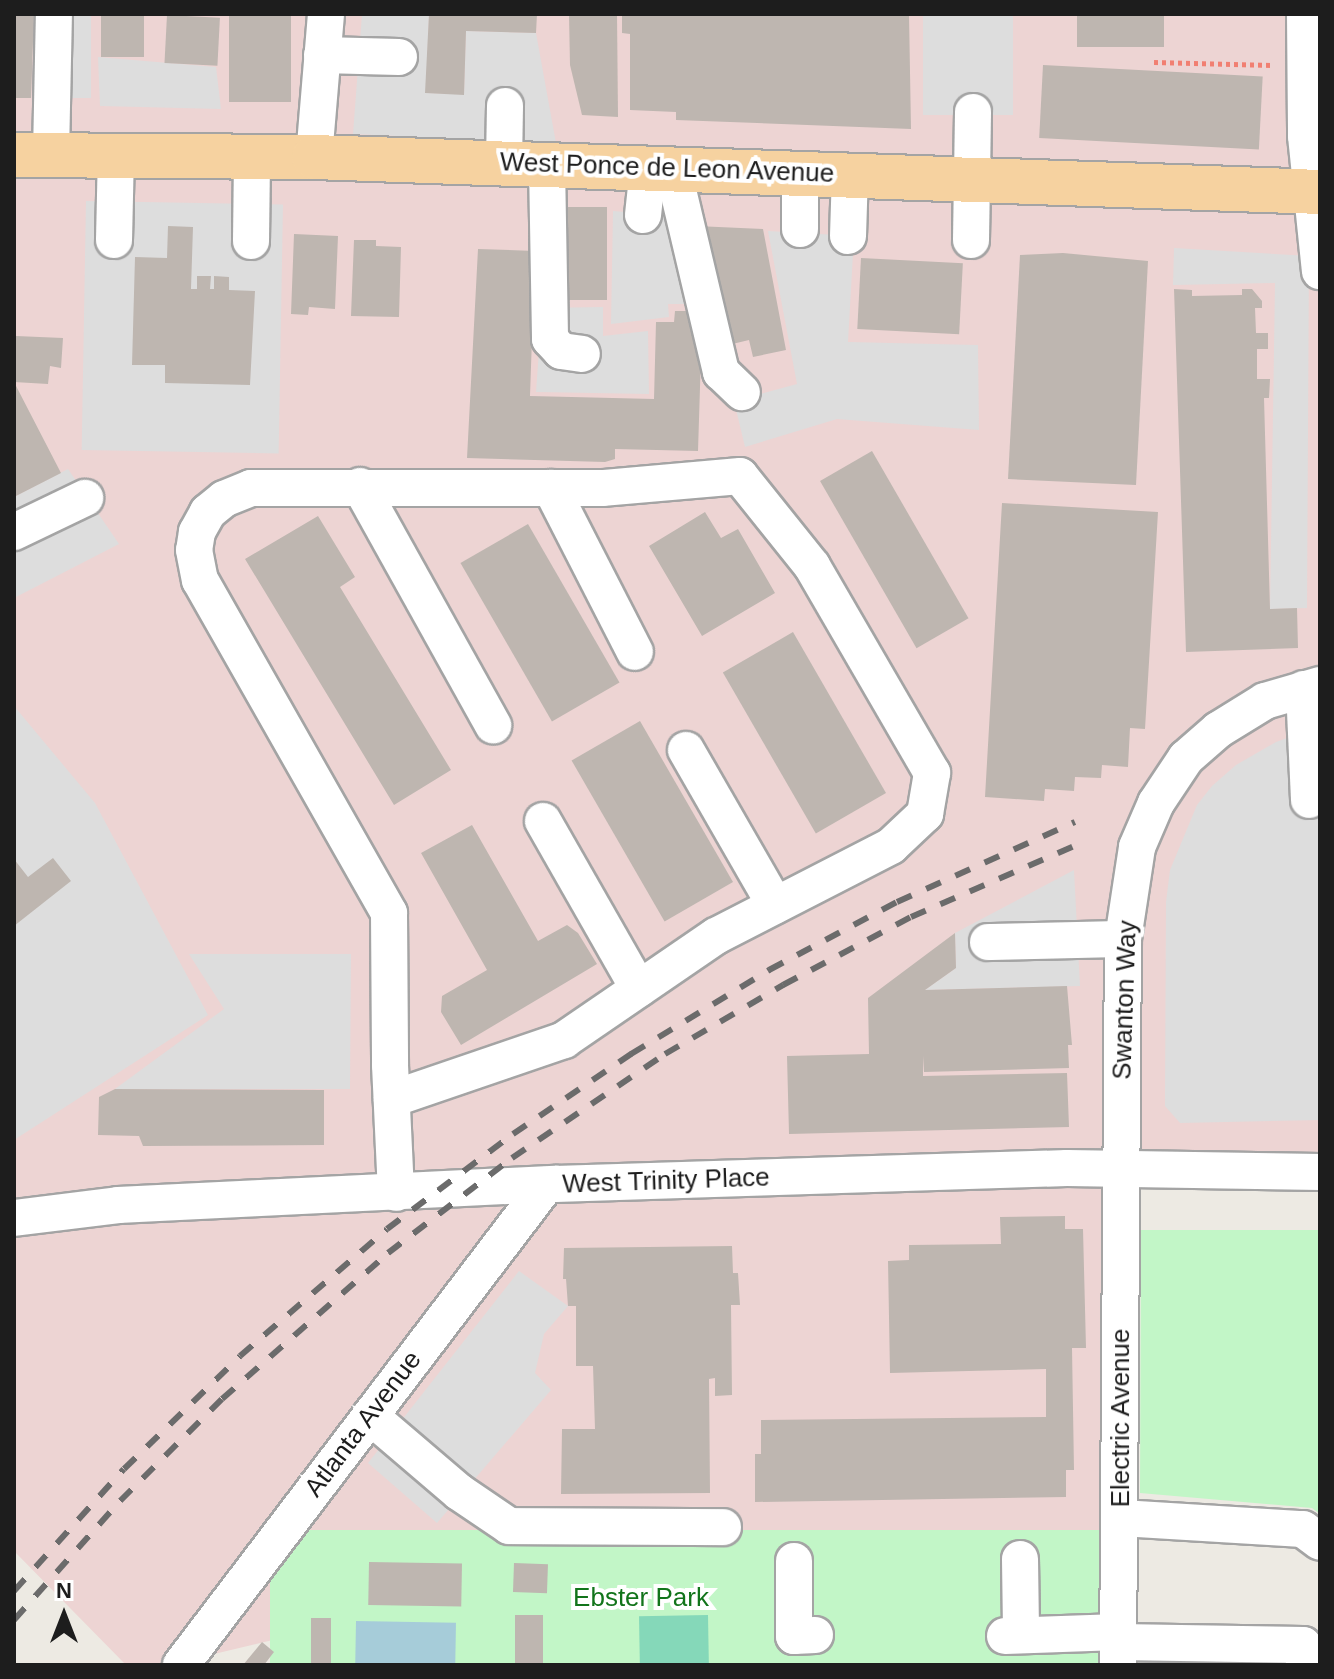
<!DOCTYPE html>
<html>
<head>
<meta charset="utf-8">
<style>
	body { margin:0 }
	#map { position:relative; width:1334px; height:1679px; overflow:hidden; background:#edeae3; font-family:Arial,sans-serif }
	div>[style] { position:absolute }
	[style*='--x'] { left:calc(var(--x)*1px); top:calc(var(--y)*1px); width:calc(var(--w)*1px); rotate:calc(var(--a)*1deg) }
	.commercial>* { inset:0; background:#edd4d3 }
	.park>* { inset:0; background:#c2f6c7; transform-origin:0 0 }
	.pitch>* { inset:0; background:#85d8b9; transform-origin:0 0 }
	.parking>* { inset:0; background:#ddd; transform-origin:0 0 }
	.water>* { inset:0; background:#a6ccd9; transform-origin:0 0 }
	.building>* { inset:0; background:#beb6b0; transform-origin:0 0 }
	.path>* { height:5px; margin-top:-2.5px; transform-origin:0; background:repeating-linear-gradient(90deg,#f17f71 0 4px,transparent 0 8px) }
	.roads { filter:drop-shadow(2px 0 #a4a4a4) drop-shadow(-2px 0 #a4a4a4) drop-shadow(0 2px #a4a4a4) drop-shadow(0 -2px #a4a4a4) }
	.minor>* { height:36px; margin:-18px; padding:0 18px; transform-origin:18px; border-radius:18px; background:#fff }
	.major>* { height:44px; margin:-22px; padding:0 22px; transform-origin:22px; border-radius:22px; background:#f6d2a0 }
	.rail>* { height:6px; margin-top:-3px; transform-origin:0; background:repeating-linear-gradient(90deg,#6b6b6b 0 16px,transparent 0 32px) }
	span { translate:-50% -50%; white-space:nowrap; text-align:center; line-height:1.15; -webkit-text-stroke:8px #fff; paint-order:stroke }
	.street-label { font-size:26px; color:#1d1d1d }
	.park-label { font-size:26px; color:#12741b }
	.frame { position:absolute; inset:0; border:16px solid #1d1d1d; pointer-events:none }
	.north { position:absolute; left:24px; top:1575px; width:80px; height:80px; -webkit-text-stroke:6px #fff; paint-order:stroke; rotate:0deg; font-size:22px; font-weight:700; line-height:32px; text-align:center; color:#1d1d1d }
	.north::after { content:''; display:block; margin:auto; width:28px; height:36px; background:#1d1d1d; clip-path:polygon(50% 0,100% 100%,50% 72%,0 100%) }
</style>
</head>
<body>
<div id="map">
	<div class="commercial">
		<div style="clip-path:polygon(14px 14px,1320px 14px,1320px 1175px,1118px 1182px,1115px 1530px,727px 1531px,168px 1665px,126px 1665px,14px 1551px)"></div>
	</div>
	<div class="park">
		<div style="clip-path:polygon(1141px 1230px,1320px 1230px,1320px 1514px,1312px 1508px,1140px 1493px)"></div>
		<div style="left:1115px;top:1530px;width:135px;height:845px;rotate:90deg"></div>
	</div>
	<div class="pitch">
		<div style="left:708px;top:1615px;width:50px;height:69px;rotate:89deg"></div>
	</div>
	<div class="parking">
		<div style="left:34px;top:14px;width:57px;height:84px"></div>
		<div style="clip-path:polygon(362px 14px,429px 14px,426px 93px,464px 94px,466px 31px,536px 33px,556px 143px,353px 134px)"></div>
		<div style="left:923px;top:14px;width:90px;height:101px"></div>
		<div style="clip-path:polygon(98px 57px,216px 67px,221px 109px,100px 106px)"></div>
		<div style="left:86px;top:201px;width:197px;height:249px;rotate:1deg"></div>
		<div style="clip-path:polygon(613px 211px,675px 216px,695px 304px,668px 304px,669px 317px,611px 324px)"></div>
		<div style="clip-path:polygon(768px 231px,854px 236px,848px 342px,978px 345px,979px 430px,837px 419px,745px 447px,734px 401px,797px 384px)"></div>
		<div style="clip-path:polygon(1174px 248px,1309px 256px,1307px 608px,1270px 609px,1275px 283px,1173px 285px)"></div>
		<div style="clip-path:polygon(603px 307px,603px 336px,648px 331px,649px 394px,536px 392px,542px 308px)"></div>
		<div style="clip-path:polygon(68px 469px,119px 544px,14px 598px,14px 497px)"></div>
		<div style="clip-path:polygon(14px 706px,95px 803px,208px 1015px,14px 1140px)"></div>
		<div style="clip-path:polygon(1320px 726px,1320px 1120px,1180px 1123px,1165px 1106px,1166px 902px,1170px 870px,1197px 805px,1212px 786px,1236px 765px,1276px 742px)"></div>
		<div style="clip-path:polygon(1074px 870px,1080px 986px,925px 990px,956px 968px,955px 933px)"></div>
		<div style="clip-path:polygon(189px 954px,351px 954px,350px 1089px,115px 1089px,224px 1009px)"></div>
		<div style="clip-path:polygon(519px 1271px,568px 1306px,544px 1334px,535px 1373px,551px 1390px,437px 1523px,368px 1463px)"></div>
	</div>
	<div class="water">
		<div style="left:356px;top:1621px;width:100px;height:44px;rotate:1deg"></div>
	</div>
	<div class="building">
		<div style="clip-path:polygon(14px 14px,34px 14px,31px 98px,14px 98px)"></div>
		<div style="left:101px;top:14px;width:43px;height:43px"></div>
		<div style="left:229px;top:14px;width:62px;height:88px"></div>
		<div style="clip-path:polygon(429px 14px,537px 14px,536px 33px,466px 31px,464px 95px,425px 93px)"></div>
		<div style="clip-path:polygon(569px 14px,617px 14px,618px 117px,582px 115px,570px 65px)"></div>
		<div style="clip-path:polygon(622px 14px,909px 14px,911px 129px,676px 120px,676px 112px,630px 110px,630px 34px,622px 33px)"></div>
		<div style="left:1077px;top:14px;width:87px;height:33px"></div>
		<div style="left:167px;top:15px;width:53px;height:48px;rotate:3deg"></div>
		<div style="left:1043px;top:65px;width:220px;height:73px;rotate:3deg"></div>
		<div style="left:564px;top:207px;width:43px;height:93px"></div>
		<div style="clip-path:polygon(168px 226px,193px 227px,191px 289px,197px 289px,197px 276px,211px 276px,210px 289px,214px 289px,214px 276px,229px 277px,229px 290px,255px 291px,250px 385px,165px 383px,165px 365px,132px 365px,135px 257px,167px 258px)"></div>
		<div style="clip-path:polygon(696px 226px,763px 229px,786px 350px,753px 357px,749px 340px,724px 346px)"></div>
		<div style="clip-path:polygon(294px 234px,338px 236px,335px 309px,309px 307px,308px 315px,291px 314px)"></div>
		<div style="clip-path:polygon(354px 240px,376px 240px,376px 246px,401px 247px,399px 317px,351px 316px)"></div>
		<div style="clip-path:polygon(478px 249px,535px 251px,530px 396px,654px 399px,656px 322px,674px 322px,675px 311px,696px 311px,702px 324px,698px 451px,615px 449px,615px 459px,605px 462px,467px 458px)"></div>
		<div style="clip-path:polygon(1063px 253px,1148px 261px,1136px 485px,1008px 479px,1020px 255px)"></div>
		<div style="left:861px;top:258px;width:102px;height:71px;rotate:3deg"></div>
		<div style="clip-path:polygon(1174px 289px,1192px 290px,1192px 296px,1242px 295px,1242px 289px,1252px 289px,1262px 301px,1262px 308px,1255px 308px,1256px 333px,1268px 333px,1268px 349px,1257px 349px,1257px 379px,1270px 379px,1269px 398px,1264px 398px,1270px 609px,1297px 608px,1298px 648px,1186px 652px)"></div>
		<div style="clip-path:polygon(16px 336px,63px 338px,61px 368px,50px 366px,48px 384px,14px 382px,61px 473px,14px 497px,14px 358px)"></div>
		<div style="left:872px;top:451px;width:193px;height:60px;rotate:60deg"></div>
		<div style="clip-path:polygon(1002px 503px,1158px 512px,1145px 729px,1130px 728px,1128px 767px,1102px 765px,1101px 778px,1075px 777px,1074px 791px,1045px 789px,1044px 801px,985px 797px)"></div>
		<div style="clip-path:polygon(705px 512px,721px 538px,738px 529px,775px 593px,702px 636px,649px 546px)"></div>
		<div style="clip-path:polygon(318px 516px,355px 577px,340px 587px,451px 770px,394px 805px,245px 559px)"></div>
		<div style="left:528px;top:524px;width:183px;height:78px;rotate:60deg"></div>
		<div style="left:793px;top:632px;width:186px;height:81px;rotate:60deg"></div>
		<div style="left:640px;top:721px;width:186px;height:79px;rotate:60deg"></div>
		<div style="clip-path:polygon(472px 825px,538px 941px,567px 925px,578px 933px,597px 964px,461px 1045px,441px 1012px,442px 996px,487px 970px,421px 853px)"></div>
		<div style="clip-path:polygon(53px 858px,71px 881px,14px 926px,14px 859px,28px 877px)"></div>
		<div style="clip-path:polygon(955px 933px,956px 968px,925px 990px,1067px 986px,1072px 1045px,1068px 1045px,1069px 1068px,924px 1072px,923px 1056px,923px 1076px,1067px 1073px,1069px 1127px,789px 1134px,787px 1056px,869px 1054px,868px 998px)"></div>
		<div style="clip-path:polygon(115px 1089px,324px 1090px,324px 1145px,143px 1146px,139px 1136px,98px 1135px,99px 1097px)"></div>
		<div style="clip-path:polygon(1065px 1216px,1065px 1229px,1083px 1229px,1086px 1348px,1072px 1348px,1074px 1470px,1066px 1470px,1066px 1497px,755px 1502px,755px 1454px,761px 1454px,761px 1420px,1046px 1417px,1046px 1369px,890px 1373px,888px 1261px,909px 1260px,909px 1245px,1001px 1244px,1000px 1217px)"></div>
		<div style="clip-path:polygon(732px 1246px,733px 1273px,738px 1273px,740px 1305px,731px 1305px,732px 1395px,715px 1396px,715px 1378px,709px 1379px,710px 1493px,561px 1494px,562px 1429px,595px 1429px,593px 1366px,576px 1366px,576px 1306px,568px 1306px,566px 1279px,563px 1279px,564px 1248px)"></div>
		<div style="left:369px;top:1562px;width:93px;height:43px;rotate:1deg"></div>
		<div style="left:514px;top:1563px;width:34px;height:29px;rotate:2deg"></div>
		<div style="left:515px;top:1615px;width:28px;height:50px"></div>
		<div style="left:311px;top:1618px;width:20px;height:47px"></div>
		<div style="clip-path:polygon(262px 1642px,274px 1652px,264px 1665px,243px 1665px)"></div>
	</div>
	<div class="path">
		<div style="--x:1154;--y:62;--w:120;--a:1.4"></div>
	</div>
	<div class="roads">
		<div class="minor">
			<div style="--x:1305;--y:14;--w:122;--a:89.5"></div>
			<div style="--x:1306;--y:136;--w:136;--a:84.1"></div>
			<div style="--x:322;--y:55;--w:77;--a:1.5"></div>
			<div style="--x:51;--y:154;--w:140;--a:-88.8"></div>
			<div style="--x:314;--y:157;--w:144;--a:-85.2"></div>
			<div style="--x:504;--y:163;--w:57;--a:-89"></div>
			<div style="--x:547;--y:165;--w:174;--a:89"></div>
			<div style="--x:550;--y:339;--w:16;--a:47"></div>
			<div style="--x:561;--y:351;--w:21;--a:8"></div>
			<div style="--x:673;--y:169;--w:209;--a:76.7"></div>
			<div style="--x:721;--y:372;--w:29;--a:44"></div>
			<div style="--x:800;--y:173;--w:56;--a:90"></div>
			<div style="--x:643;--y:215;--w:47;--a:-83.9"></div>
			<div style="--x:848;--y:236;--w:62;--a:-88.2"></div>
			<div style="--x:114;--y:240;--w:86;--a:-88.7"></div>
			<div style="--x:971;--y:240;--w:128;--a:-89.1"></div>
			<div style="--x:251;--y:241;--w:85;--a:-89.3"></div>
			<div style="--x:360;--y:486;--w:274;--a:60.9"></div>
			<div style="--x:551;--y:488;--w:184;--a:62.9"></div>
			<div style="--x:14;--y:532;--w:79;--a:-25.6"></div>
			<div style="--x:1304;--y:689;--w:111;--a:87.4"></div>
			<div style="--x:686;--y:750;--w:179;--a:60.1"></div>
			<div style="--x:543;--y:821;--w:193;--a:60.3"></div>
			<div style="--x:988;--y:942;--w:135;--a:-1.3"></div>
			<div style="--x:392;--y:1099;--w:182;--a:-18.9"></div>
			<div style="--x:564;--y:1040;--w:184;--a:-34.4"></div>
			<div style="--x:716;--y:936;--w:197;--a:-27.2"></div>
			<div style="--x:891;--y:846;--w:47;--a:-43.3"></div>
			<div style="--x:925;--y:814;--w:42;--a:-80.3"></div>
			<div style="--x:932;--y:773;--w:239;--a:-120.1"></div>
			<div style="--x:812;--y:566;--w:115;--a:-128.7"></div>
			<div style="--x:740;--y:476;--w:139;--a:175"></div>
			<div style="--x:602;--y:488;--w:351;--a:180"></div>
			<div style="--x:251;--y:488;--w:29;--a:158"></div>
			<div style="--x:224;--y:499;--w:21;--a:141"></div>
			<div style="--x:208;--y:512;--w:23;--a:119"></div>
			<div style="--x:197;--y:532;--w:18;--a:99"></div>
			<div style="--x:194;--y:550;--w:31;--a:79"></div>
			<div style="--x:200;--y:580;--w:383;--a:60.4"></div>
			<div style="--x:389;--y:913;--w:152;--a:89.6"></div>
			<div style="--x:390;--y:1065;--w:128;--a:87.3"></div>
			<div style="--x:14;--y:1218;--w:105;--a:-7.1"></div>
			<div style="--x:118;--y:1205;--w:438;--a:-2.8"></div>
			<div style="--x:555;--y:1184;--w:512;--a:-1.79"></div>
			<div style="--x:1067;--y:1168;--w:253;--a:0.9"></div>
			<div style="--x:370;--y:1416;--w:117;--a:40.5"></div>
			<div style="--x:459;--y:1492;--w:60;--a:34.2"></div>
			<div style="--x:509;--y:1526;--w:214;--a:0.3"></div>
			<div style="--x:1121;--y:1518;--w:182;--a:3.5"></div>
			<div style="--x:1303;--y:1529;--w:21;--a:37"></div>
			<div style="--x:1020;--y:1559;--w:76;--a:89.2"></div>
			<div style="--x:794;--y:1561;--w:75;--a:90"></div>
			<div style="--x:794;--y:1636;--w:21;--a:-3"></div>
			<div style="--x:1005;--y:1636;--w:114;--a:-2"></div>
			<div style="--x:1119;--y:1642;--w:184;--a:0.9"></div>
			<div style="--x:1303;--y:1645;--w:20;--a:87"></div>
			<div style="--x:181;--y:1665;--w:603;--a:-52.75"></div>
			<div style="--x:1118;--y:1665;--w:726;--a:-89.61"></div>
			<div style="--x:1123;--y:939;--w:93;--a:-81.3"></div>
			<div style="--x:1137;--y:847;--w:48;--a:-66.6"></div>
			<div style="--x:1156;--y:803;--w:54;--a:-56.3"></div>
			<div style="--x:1186;--y:758;--w:43;--a:-41.2"></div>
			<div style="--x:1218;--y:730;--w:55;--a:-31.7"></div>
			<div style="--x:1265;--y:701;--w:57;--a:-16.2"></div>
		</div>
		<div class="major">
			<div style="--x:14;--y:155;--w:300;--a:0.4"></div>
			<div style="--x:314;--y:157;--w:1007;--a:1.99"></div>
		</div>
	</div>
	<div class="rail">
		<div style="--x:14;--y:1591;--w:164;--a:-48"></div>
		<div style="--x:124;--y:1469;--w:162;--a:-44.2"></div>
		<div style="--x:240;--y:1356;--w:194;--a:-40.8"></div>
		<div style="--x:387;--y:1229;--w:158;--a:-37"></div>
		<div style="--x:513;--y:1134;--w:143;--a:-34.1"></div>
		<div style="--x:631;--y:1054;--w:162;--a:-31.3"></div>
		<div style="--x:769;--y:970;--w:145;--a:-28"></div>
		<div style="--x:897;--y:902;--w:195;--a:-24.2"></div>
		<div style="--x:14;--y:1620;--w:159;--a:-48.3"></div>
		<div style="--x:120;--y:1501;--w:144;--a:-45"></div>
		<div style="--x:222;--y:1399;--w:221;--a:-41.3"></div>
		<div style="--x:388;--y:1253;--w:156;--a:-37.5"></div>
		<div style="--x:512;--y:1158;--w:185;--a:-34.2"></div>
		<div style="--x:665;--y:1054;--w:137;--a:-30.3"></div>
		<div style="--x:783;--y:985;--w:145;--a:-28"></div>
		<div style="--x:911;--y:917;--w:183;--a:-23.5"></div>
	</div>
	<div class="street-label">
		<span style="left:667px;top:168px;rotate:2deg">West Ponce de Leon Avenue</span>
		<span style="left:1125px;top:1000px;rotate:-88deg">Swanton Way</span>
		<span style="left:666px;top:1181px;rotate:-2deg">West Trinity Place</span>
		<span style="left:1121px;top:1418px;rotate:-90deg">Electric Avenue</span>
		<span style="left:363px;top:1424px;rotate:-53deg">Atlanta Avenue</span>
	</div>
	<div class="park-label">
		<span style="left:641px;top:1598px">Ebster Park</span>
	</div>
	<div class="frame"></div>
	<div class="north">N</div>
</div>
</body>
</html>
